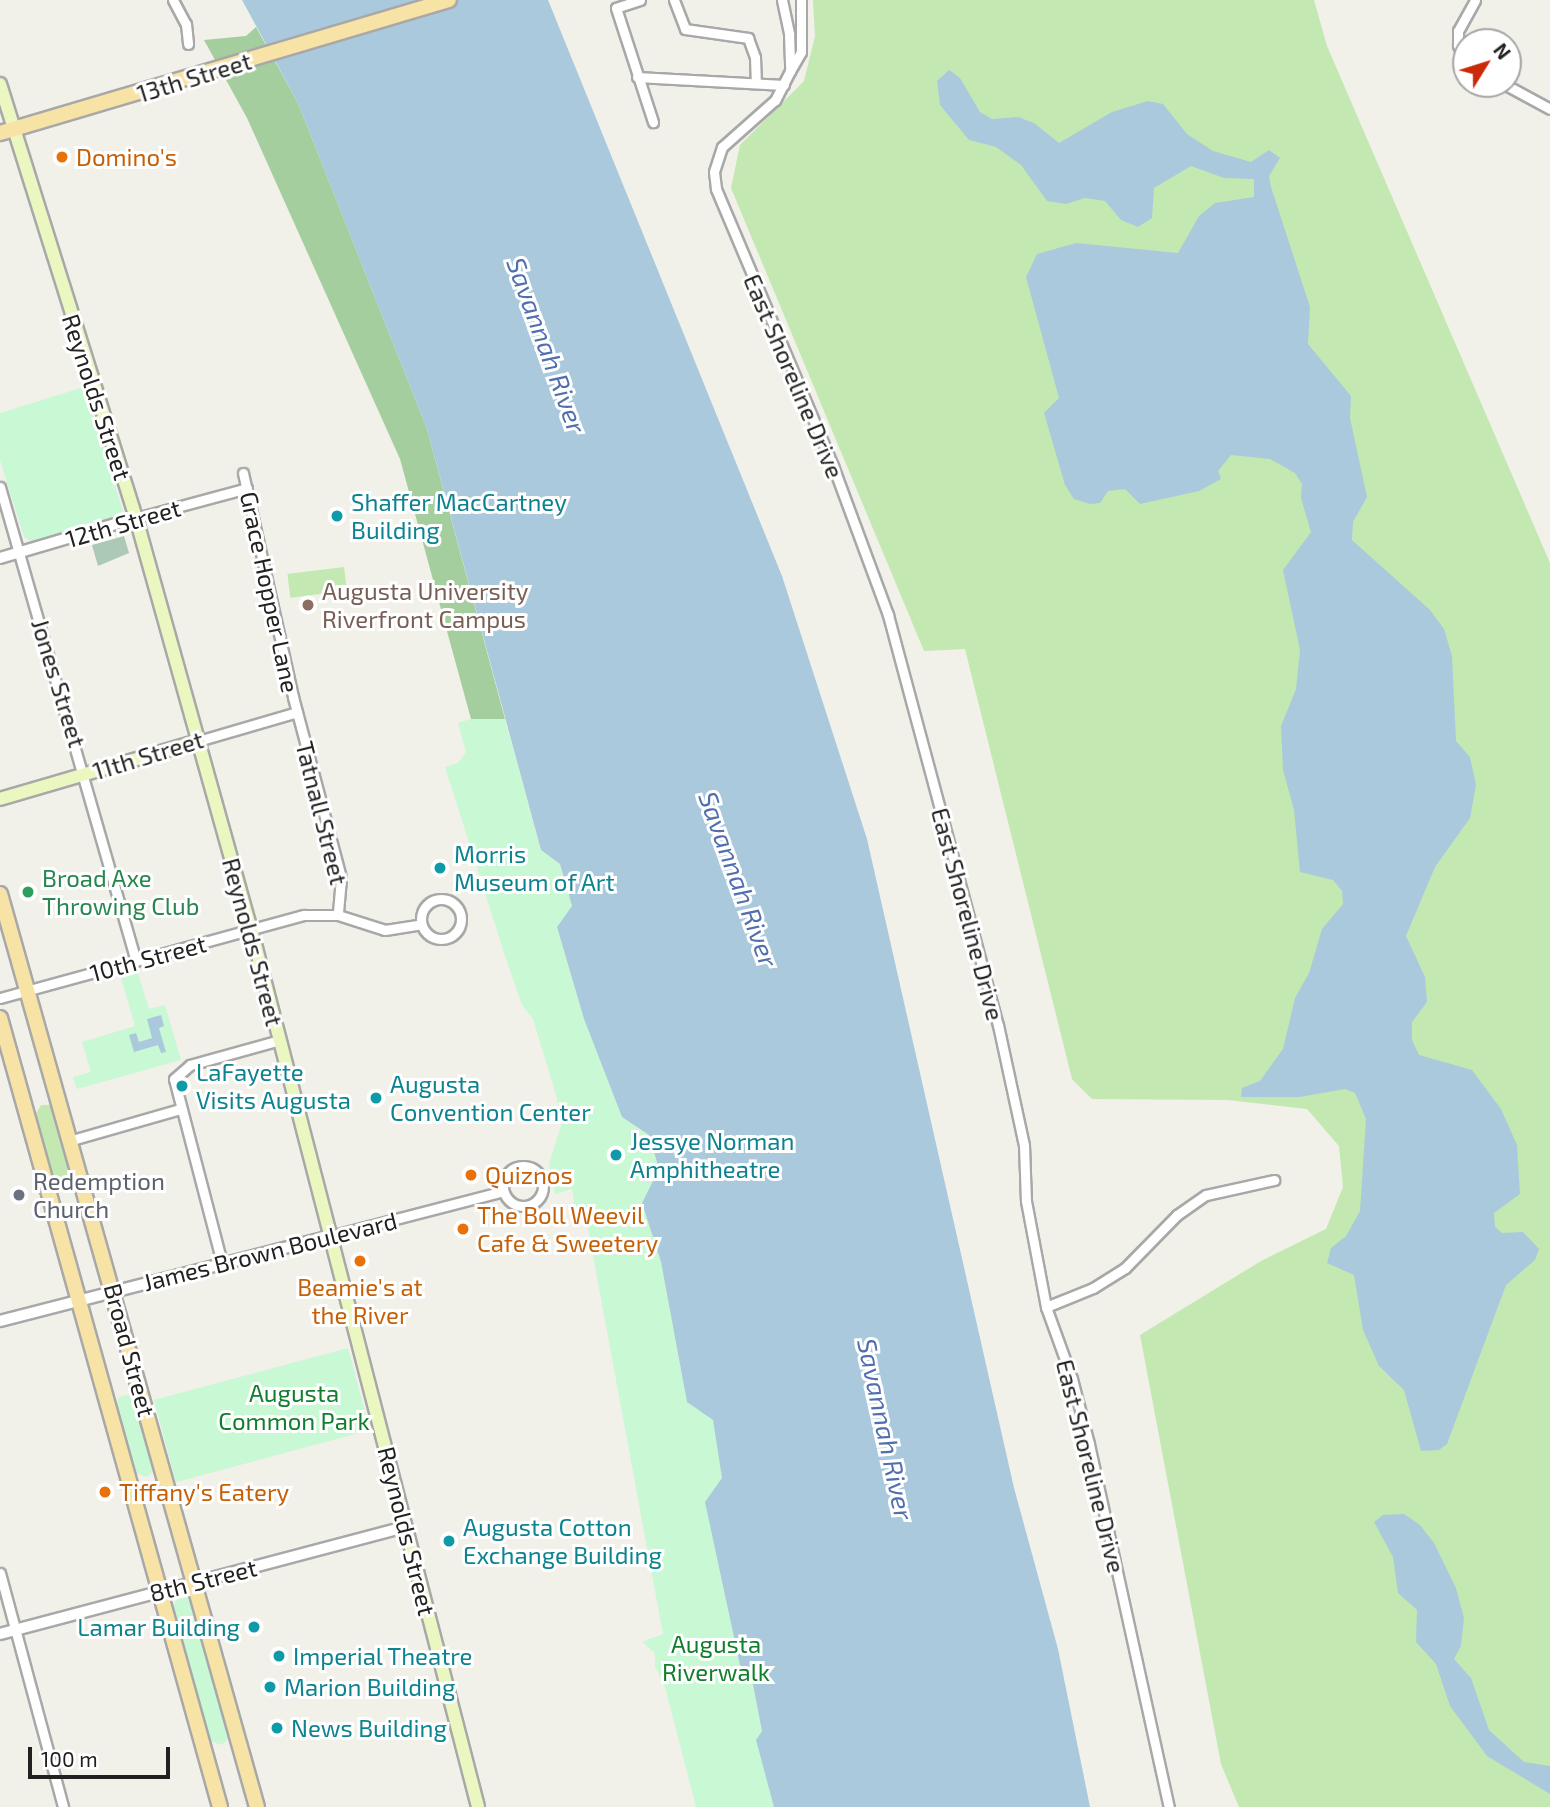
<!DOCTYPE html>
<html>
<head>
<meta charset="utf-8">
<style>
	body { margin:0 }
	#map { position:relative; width:1550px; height:1807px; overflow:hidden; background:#f1f0e9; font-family:"Exo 2",sans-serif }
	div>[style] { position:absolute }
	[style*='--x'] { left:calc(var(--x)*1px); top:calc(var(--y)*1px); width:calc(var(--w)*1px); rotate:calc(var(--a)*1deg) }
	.grass>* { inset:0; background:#c3e8b2; transform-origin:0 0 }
	.forest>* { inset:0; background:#a5ce9f }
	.cemetery>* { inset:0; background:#abc9b5 }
	.park>* { inset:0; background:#c9f8d5; transform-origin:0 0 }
	.water>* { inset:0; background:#abc9dc }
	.roads { filter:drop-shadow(2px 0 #a8a8a8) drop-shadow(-2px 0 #a8a8a8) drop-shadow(0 2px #a8a8a8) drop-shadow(0 -2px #a8a8a8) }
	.minor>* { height:9px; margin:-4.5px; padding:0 4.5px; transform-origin:4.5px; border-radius:4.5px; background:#fff }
	.minor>.ring { margin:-4.5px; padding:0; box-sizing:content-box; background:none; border:9px solid #fff; border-radius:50% }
	.tertiary>* { height:10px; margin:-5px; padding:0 5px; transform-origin:5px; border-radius:5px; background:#fff }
	.secondary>* { height:12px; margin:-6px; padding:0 6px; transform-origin:6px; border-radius:6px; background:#ebf7c0 }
	.primary>* { height:14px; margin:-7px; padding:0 7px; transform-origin:7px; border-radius:7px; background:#f8e3a7 }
	.dots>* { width:19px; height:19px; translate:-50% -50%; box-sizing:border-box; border:4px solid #fff; border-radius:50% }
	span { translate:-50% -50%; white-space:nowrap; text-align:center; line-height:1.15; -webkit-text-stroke:6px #fff; paint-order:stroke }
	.street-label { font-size:24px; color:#212121 }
	.food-label { font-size:24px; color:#c56008 }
	.left { translate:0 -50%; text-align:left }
	.culture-label { font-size:24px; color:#0d838f }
	.right { translate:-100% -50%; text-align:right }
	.education-label { font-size:24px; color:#785e54 }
	.leisure-label { font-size:24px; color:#27864d }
	.worship-label { font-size:24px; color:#5b616d }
	.park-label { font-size:24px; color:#117e2d }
	.water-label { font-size:26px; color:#516fae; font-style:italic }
	.north { position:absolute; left:1452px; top:28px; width:70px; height:70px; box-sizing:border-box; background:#fff; border:2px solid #a6a6a6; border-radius:50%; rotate:52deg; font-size:19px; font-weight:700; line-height:28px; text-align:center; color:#212121 }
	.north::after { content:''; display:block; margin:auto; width:24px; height:32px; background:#ca2a09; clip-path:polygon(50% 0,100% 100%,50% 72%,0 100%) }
	.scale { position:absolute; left:28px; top:1747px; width:142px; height:32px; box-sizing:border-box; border:4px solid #212121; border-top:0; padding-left:9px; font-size:21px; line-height:24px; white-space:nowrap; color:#212121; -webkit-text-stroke:5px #fff; paint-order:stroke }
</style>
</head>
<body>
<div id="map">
	<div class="grass">
		<div style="clip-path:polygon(813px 0,1314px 0,1327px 46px,1550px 563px,1550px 1807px,1239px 1807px,1221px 1764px,1140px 1335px,1261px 1261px,1326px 1229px,1343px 1187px,1339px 1146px,1307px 1109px,1228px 1100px,1092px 1099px,1072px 1079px,965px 649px,924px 651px,731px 188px,740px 145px,804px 81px,815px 36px)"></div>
		<div style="left:344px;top:567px;width:24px;height:57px;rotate:83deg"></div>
		<div style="clip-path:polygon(41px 1105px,52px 1105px,74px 1180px,66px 1187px,53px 1182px,34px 1117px)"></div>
	</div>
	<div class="forest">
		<div style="clip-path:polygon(256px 27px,298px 103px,427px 429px,505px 719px,471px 719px,400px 459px,247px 118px,204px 40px,246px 36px)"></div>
	</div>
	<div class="cemetery">
		<div style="clip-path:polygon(124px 536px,129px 553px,98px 566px,92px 545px)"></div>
	</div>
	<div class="park">
		<div style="clip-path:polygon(84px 387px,123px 511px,119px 517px,32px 542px,24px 537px,0 460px,0 413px)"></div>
		<div style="clip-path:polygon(471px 719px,505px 719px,541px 850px,560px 864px,572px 906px,557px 927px,584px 1019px,622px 1117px,649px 1135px,659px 1169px,642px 1203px,661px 1262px,687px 1401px,722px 1404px,809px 1807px,696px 1807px,664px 1683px,655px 1667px,655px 1653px,642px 1642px,663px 1634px,587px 1223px,578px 1225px,572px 1189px,555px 1194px,549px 1164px,562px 1122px,556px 1095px,533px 1019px,522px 1005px,507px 962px,445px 767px,458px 763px,466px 752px,458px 723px)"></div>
		<div style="clip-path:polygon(138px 973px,149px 1009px,165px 1005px,181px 1060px,77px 1089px,73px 1077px,91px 1072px,82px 1042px,135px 1026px,121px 978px)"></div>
		<div style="left:348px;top:1348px;width:85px;height:201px;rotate:75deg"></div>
		<div style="clip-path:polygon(130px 1394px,136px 1398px,155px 1470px,147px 1477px,133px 1472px,115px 1408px,119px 1397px)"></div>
		<div style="clip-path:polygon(182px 1596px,193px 1600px,230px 1737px,222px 1745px,207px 1740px,171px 1606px)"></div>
	</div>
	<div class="water">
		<div style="clip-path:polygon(242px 0,548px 0,782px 576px,867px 839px,1014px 1488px,1058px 1649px,1090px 1807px,774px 1807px,756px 1740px,762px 1731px,751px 1674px,740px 1665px,705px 1502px,722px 1478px,713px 1420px,687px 1402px,661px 1262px,642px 1203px,659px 1169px,649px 1135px,622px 1117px,584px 1019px,557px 927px,572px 906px,560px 864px,541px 850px,427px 429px,298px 103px)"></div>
		<div style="clip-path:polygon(949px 70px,960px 78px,980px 112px,992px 119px,1018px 117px,1034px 123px,1059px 143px,1112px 112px,1148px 101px,1163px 104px,1187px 134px,1213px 151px,1251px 162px,1269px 150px,1280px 158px,1269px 176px,1271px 187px,1310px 307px,1308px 344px,1351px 396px,1350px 418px,1367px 497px,1353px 522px,1352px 540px,1430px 610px,1444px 629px,1452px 656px,1456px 741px,1470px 757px,1476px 785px,1470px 818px,1435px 867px,1406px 936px,1425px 977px,1427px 1002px,1412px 1022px,1412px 1040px,1419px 1055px,1472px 1070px,1501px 1109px,1517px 1145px,1520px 1194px,1494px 1213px,1495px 1227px,1502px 1233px,1523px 1232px,1539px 1249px,1535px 1260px,1506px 1285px,1447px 1444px,1439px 1450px,1421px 1451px,1404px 1390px,1379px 1366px,1363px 1330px,1354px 1275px,1327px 1263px,1331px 1248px,1346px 1236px,1360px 1211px,1366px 1119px,1355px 1093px,1345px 1089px,1300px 1097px,1241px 1097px,1242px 1088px,1260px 1081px,1283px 1049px,1295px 998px,1309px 973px,1322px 929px,1343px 904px,1342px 891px,1333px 880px,1300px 872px,1294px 810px,1283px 770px,1281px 726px,1296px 689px,1300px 650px,1283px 570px,1311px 532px,1301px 498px,1302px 484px,1295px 473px,1270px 459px,1231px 455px,1218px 471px,1221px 479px,1199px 491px,1140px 504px,1125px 489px,1108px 491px,1100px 503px,1090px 504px,1074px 499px,1065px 485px,1044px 413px,1059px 398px,1026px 277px,1037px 254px,1076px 243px,1178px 253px,1199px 216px,1215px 203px,1254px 197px,1254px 179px,1224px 178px,1191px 166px,1154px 188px,1152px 218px,1138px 227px,1121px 220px,1105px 201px,1085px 198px,1066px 204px,1047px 201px,1021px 165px,996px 147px,969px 140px,940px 105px,937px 81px)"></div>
		<div style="clip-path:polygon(161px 1015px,164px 1026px,159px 1028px,166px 1052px,161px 1053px,158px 1045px,134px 1052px,129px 1035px,136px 1033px,139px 1042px,152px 1038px,147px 1019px)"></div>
		<div style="clip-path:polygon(1404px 1514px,1420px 1525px,1434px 1543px,1456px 1588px,1464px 1618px,1461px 1646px,1454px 1659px,1471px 1678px,1489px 1730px,1524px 1762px,1550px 1766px,1550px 1794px,1487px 1756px,1450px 1706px,1436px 1664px,1416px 1642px,1417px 1610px,1398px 1593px,1393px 1557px,1374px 1522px,1383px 1515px)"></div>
	</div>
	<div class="roads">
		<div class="minor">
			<div style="--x:173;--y:0;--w:27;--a:62"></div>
			<div style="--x:186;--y:24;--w:20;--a:84"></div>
			<div style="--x:640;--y:0;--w:25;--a:162"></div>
			<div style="--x:616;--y:8;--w:120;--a:72"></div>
			<div style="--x:674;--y:0;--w:31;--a:69"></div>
			<div style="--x:685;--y:29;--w:64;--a:8.1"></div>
			<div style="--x:748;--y:38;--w:20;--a:70"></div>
			<div style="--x:755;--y:57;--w:24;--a:88"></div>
			<div style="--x:782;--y:0;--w:35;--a:78"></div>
			<div style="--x:789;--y:34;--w:37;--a:88"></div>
			<div style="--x:1466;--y:61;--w:18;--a:-117"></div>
			<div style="--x:1458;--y:45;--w:14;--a:-90"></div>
			<div style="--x:1458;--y:31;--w:35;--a:-61"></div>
			<div style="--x:790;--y:71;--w:33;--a:117"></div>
			<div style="--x:775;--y:100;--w:71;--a:138.4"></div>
			<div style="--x:722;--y:147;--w:26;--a:108"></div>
			<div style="--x:714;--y:172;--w:17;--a:83"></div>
			<div style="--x:716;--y:189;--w:301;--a:67.1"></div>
			<div style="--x:833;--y:466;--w:159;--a:69.7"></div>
			<div style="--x:888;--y:615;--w:424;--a:75"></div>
			<div style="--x:998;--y:1025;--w:123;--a:77.8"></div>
			<div style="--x:1024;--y:1145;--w:56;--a:88"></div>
			<div style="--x:1026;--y:1201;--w:108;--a:79.3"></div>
			<div style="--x:1046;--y:1307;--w:77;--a:70.1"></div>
			<div style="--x:1072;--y:1379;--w:67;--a:75.3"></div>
			<div style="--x:1089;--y:1444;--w:372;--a:77.6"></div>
			<div style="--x:790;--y:71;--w:22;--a:-60"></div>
			<div style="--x:801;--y:52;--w:52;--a:-90"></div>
			<div style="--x:637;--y:77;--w:147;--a:3.1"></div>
			<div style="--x:1504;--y:84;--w:52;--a:28.5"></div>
			<div style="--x:243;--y:473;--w:230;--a:77.4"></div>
			<div style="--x:293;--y:697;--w:187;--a:75.1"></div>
			<div style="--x:341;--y:878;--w:37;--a:95"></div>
			<div style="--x:0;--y:487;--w:493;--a:74"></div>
			<div style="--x:136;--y:518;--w:115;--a:-15.1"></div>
			<div style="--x:198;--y:741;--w:103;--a:-16.3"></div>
			<div class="ring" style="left:421px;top:899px;width:31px;height:31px"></div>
			<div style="--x:0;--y:998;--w:315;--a:-15.3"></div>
			<div style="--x:304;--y:915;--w:34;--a:0"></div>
			<div style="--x:338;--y:915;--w:49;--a:17.7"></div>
			<div style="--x:385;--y:930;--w:33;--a:-9"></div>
			<div style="--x:72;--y:1140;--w:112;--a:-16"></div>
			<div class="ring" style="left:503px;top:1166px;width:31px;height:31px"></div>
			<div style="--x:330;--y:1236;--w:176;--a:-14.5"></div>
			<div style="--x:222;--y:1263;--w:190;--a:-104.6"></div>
			<div style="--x:174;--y:1079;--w:21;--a:-41"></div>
			<div style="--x:190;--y:1065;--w:93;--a:-15.5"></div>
			<div style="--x:1046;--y:1307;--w:51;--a:-22"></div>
			<div style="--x:1093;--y:1288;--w:38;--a:-32"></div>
			<div style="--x:1125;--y:1268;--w:74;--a:-45.5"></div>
			<div style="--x:1177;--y:1215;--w:35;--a:-35"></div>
			<div style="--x:1206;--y:1195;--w:70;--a:-12.4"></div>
			<div style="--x:0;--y:1573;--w:242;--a:74.9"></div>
		</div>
		<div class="tertiary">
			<div style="--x:0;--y:558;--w:142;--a:-16.4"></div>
			<div style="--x:0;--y:1321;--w:341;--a:-14.4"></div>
			<div style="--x:0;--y:1634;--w:420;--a:-14.8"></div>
		</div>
		<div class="secondary">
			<div style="--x:0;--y:84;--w:455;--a:72.6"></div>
			<div style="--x:136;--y:518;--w:438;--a:74.4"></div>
			<div style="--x:254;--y:940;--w:895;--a:75.51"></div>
			<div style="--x:0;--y:799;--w:206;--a:-16.3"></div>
		</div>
		<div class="primary">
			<div style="--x:0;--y:133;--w:468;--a:-16.5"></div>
			<div style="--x:0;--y:894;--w:948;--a:74.28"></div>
			<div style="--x:0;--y:1018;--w:819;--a:74.42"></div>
		</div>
	</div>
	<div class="dots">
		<div style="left:62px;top:157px;background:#e8710a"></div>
		<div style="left:337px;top:516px;background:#0f9aa8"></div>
		<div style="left:308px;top:605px;background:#8d6e63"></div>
		<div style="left:440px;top:868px;background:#0f9aa8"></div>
		<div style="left:28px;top:892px;background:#2e9e5b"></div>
		<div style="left:182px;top:1086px;background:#0f9aa8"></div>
		<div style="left:376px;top:1098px;background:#0f9aa8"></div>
		<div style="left:616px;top:1155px;background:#0f9aa8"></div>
		<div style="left:471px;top:1175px;background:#e8710a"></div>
		<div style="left:19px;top:1195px;background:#6b7280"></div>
		<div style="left:463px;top:1229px;background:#e8710a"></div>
		<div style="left:360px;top:1261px;background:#e8710a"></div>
		<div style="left:105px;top:1492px;background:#e8710a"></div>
		<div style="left:449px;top:1541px;background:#0f9aa8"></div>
		<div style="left:254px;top:1627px;background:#0f9aa8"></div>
		<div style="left:279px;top:1656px;background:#0f9aa8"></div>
		<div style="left:270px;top:1687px;background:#0f9aa8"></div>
		<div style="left:277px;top:1728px;background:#0f9aa8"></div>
	</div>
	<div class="street-label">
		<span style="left:194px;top:77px;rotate:-17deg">13th Street</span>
		<span style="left:794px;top:376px;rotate:67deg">East Shoreline Drive</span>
		<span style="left:97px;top:397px;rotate:72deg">Reynolds Street</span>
		<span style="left:123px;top:523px;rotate:-16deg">12th Street</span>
		<span style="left:270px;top:592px;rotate:78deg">Grace Hopper Lane</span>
		<span style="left:59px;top:683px;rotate:73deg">Jones Street</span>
		<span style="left:148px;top:755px;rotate:-17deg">11th Street</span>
		<span style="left:322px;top:813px;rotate:76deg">Tatnall Street</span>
		<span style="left:968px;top:914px;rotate:75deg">East Shoreline Drive</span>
		<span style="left:253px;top:942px;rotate:75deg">Reynolds Street</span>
		<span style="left:148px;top:958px;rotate:-15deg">10th Street</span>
		<span style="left:270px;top:1251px;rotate:-14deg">James Brown Boulevard</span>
		<span style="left:130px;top:1350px;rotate:75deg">Broad Street</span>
		<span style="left:1091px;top:1466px;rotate:76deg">East Shoreline Drive</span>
		<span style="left:407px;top:1531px;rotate:76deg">Reynolds Street</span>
		<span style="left:203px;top:1580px;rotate:-14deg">8th Street</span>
	</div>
	<div class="food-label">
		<span class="left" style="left:76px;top:157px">Domino's</span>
		<span class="left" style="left:485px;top:1175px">Quiznos</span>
		<span class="left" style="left:477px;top:1229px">The Boll Weevil<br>Cafe &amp; Sweetery</span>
		<span style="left:360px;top:1301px">Beamie's at<br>the River</span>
		<span class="left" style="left:119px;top:1492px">Tiffany's Eatery</span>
	</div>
	<div class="culture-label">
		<span class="left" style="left:351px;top:516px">Shaffer MacCartney<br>Building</span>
		<span class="left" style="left:454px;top:868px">Morris<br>Museum of Art</span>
		<span class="left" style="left:196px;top:1086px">LaFayette<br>Visits Augusta</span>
		<span class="left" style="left:390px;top:1098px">Augusta<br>Convention Center</span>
		<span class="left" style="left:630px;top:1155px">Jessye Norman<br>Amphitheatre</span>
		<span class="left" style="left:463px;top:1541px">Augusta Cotton<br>Exchange Building</span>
		<span class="right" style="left:240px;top:1627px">Lamar Building</span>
		<span class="left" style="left:293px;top:1656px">Imperial Theatre</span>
		<span class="left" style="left:284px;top:1687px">Marion Building</span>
		<span class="left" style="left:291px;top:1728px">News Building</span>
	</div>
	<div class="education-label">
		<span class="left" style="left:322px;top:605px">Augusta University<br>Riverfront Campus</span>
	</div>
	<div class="leisure-label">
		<span class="left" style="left:42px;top:892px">Broad Axe<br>Throwing Club</span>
	</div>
	<div class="worship-label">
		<span class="left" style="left:33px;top:1195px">Redemption<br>Church</span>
	</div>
	<div class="park-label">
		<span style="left:294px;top:1407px">Augusta<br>Common Park</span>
		<span style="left:716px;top:1658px">Augusta<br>Riverwalk</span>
	</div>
	<div class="water-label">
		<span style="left:547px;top:345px;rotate:70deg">Savannah River</span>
		<span style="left:739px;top:879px;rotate:70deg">Savannah River</span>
		<span style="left:886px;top:1429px;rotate:78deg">Savannah River</span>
	</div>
	<div class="north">N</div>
	<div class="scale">100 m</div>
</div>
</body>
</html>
